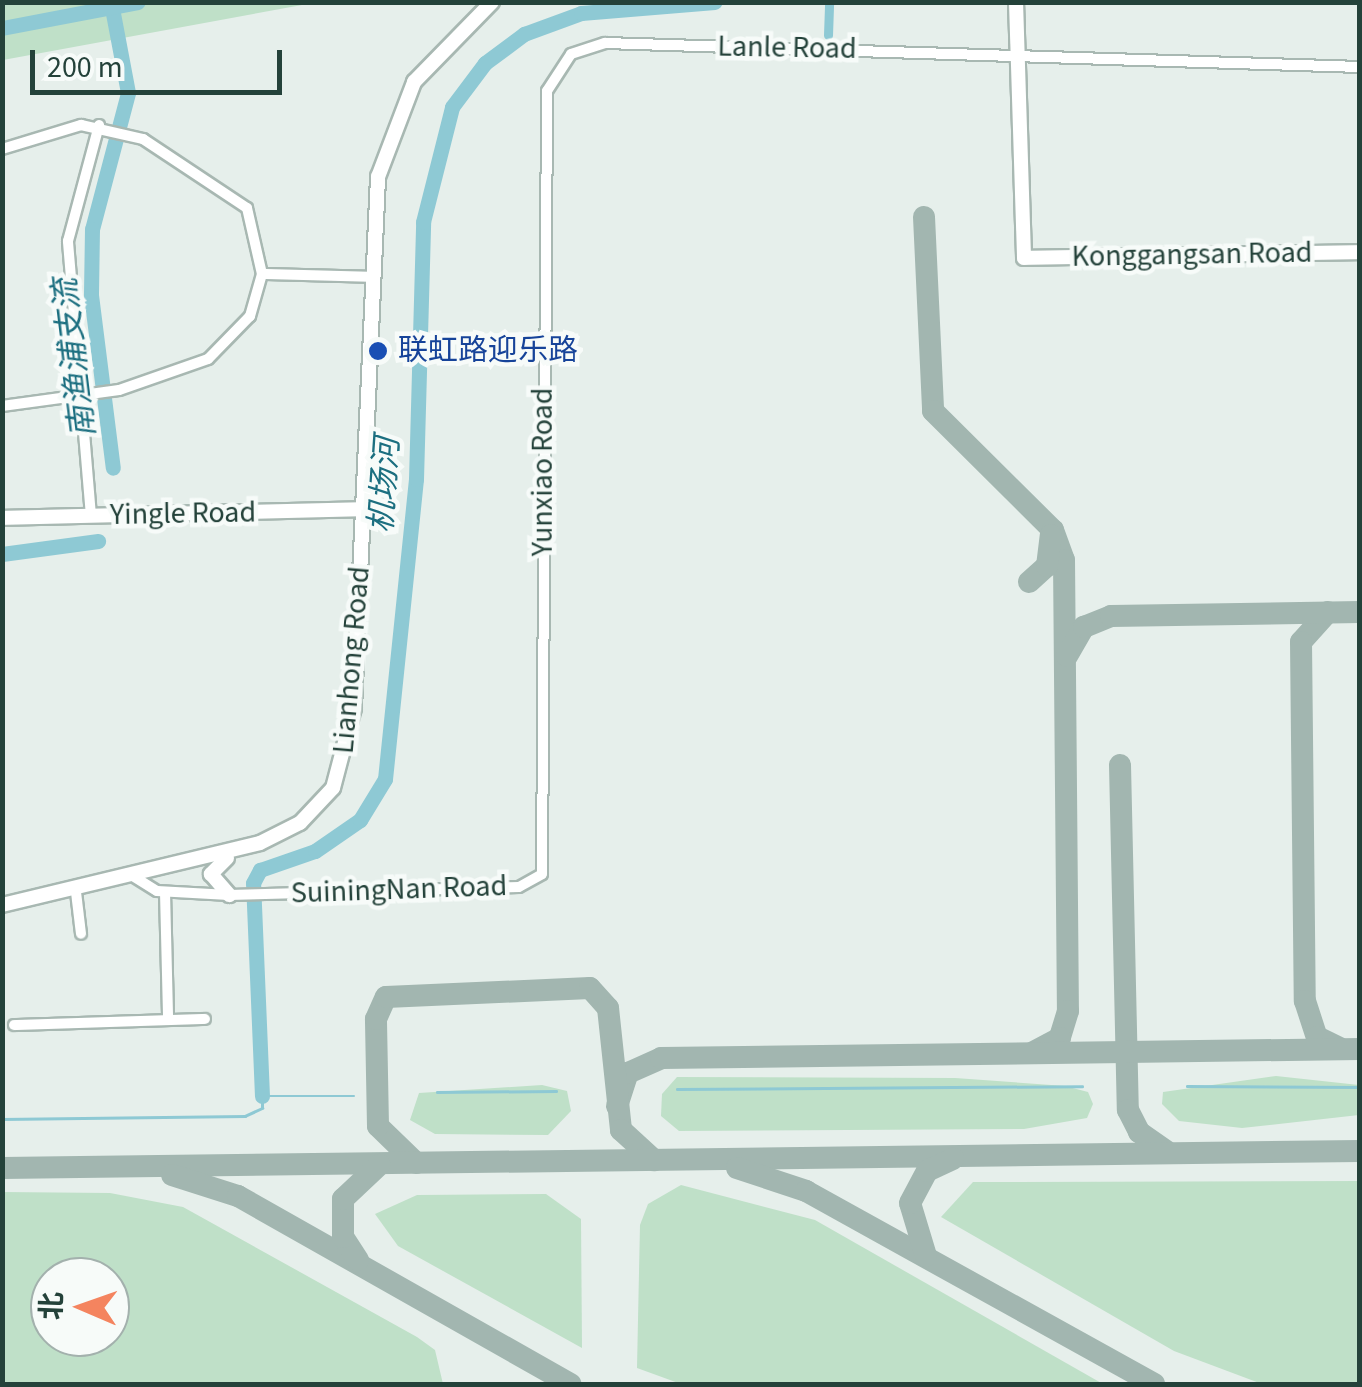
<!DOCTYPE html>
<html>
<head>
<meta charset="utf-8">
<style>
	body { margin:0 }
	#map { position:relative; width:1362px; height:1387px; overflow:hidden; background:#e6efeb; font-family:"Source Sans 3","Noto Sans SC",sans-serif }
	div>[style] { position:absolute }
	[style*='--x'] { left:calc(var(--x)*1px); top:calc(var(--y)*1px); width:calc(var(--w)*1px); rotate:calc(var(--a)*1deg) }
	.green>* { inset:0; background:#bfe0c8 }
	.stream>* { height:2.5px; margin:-1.25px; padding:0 1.25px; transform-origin:1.25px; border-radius:1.25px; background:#8ec9d4 }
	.canal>* { height:9px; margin:-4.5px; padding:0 4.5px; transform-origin:4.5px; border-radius:4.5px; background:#8ec9d4 }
	.river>* { height:15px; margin:-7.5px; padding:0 7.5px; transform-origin:7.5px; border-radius:7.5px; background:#8ec9d4 }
	.taxiway>* { height:22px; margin:-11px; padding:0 11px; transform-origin:11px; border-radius:11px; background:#a2b6b0 }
	.roads { filter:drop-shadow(2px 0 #a8b8b2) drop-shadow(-2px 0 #a8b8b2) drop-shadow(0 2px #a8b8b2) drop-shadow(0 -2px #a8b8b2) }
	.street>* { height:10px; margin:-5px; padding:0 5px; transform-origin:5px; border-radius:5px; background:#fff }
	.secondary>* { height:14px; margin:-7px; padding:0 7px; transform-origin:7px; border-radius:7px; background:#fff }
	.dots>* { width:28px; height:28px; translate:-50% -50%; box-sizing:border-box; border:5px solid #f7fbf9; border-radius:50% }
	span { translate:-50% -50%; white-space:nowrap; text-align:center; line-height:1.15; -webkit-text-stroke:9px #f7fbf9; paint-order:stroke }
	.street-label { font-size:30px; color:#24423a }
	.transit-label { font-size:30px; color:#164399 }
	.left { translate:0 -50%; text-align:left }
	.water-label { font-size:32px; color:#1c6f80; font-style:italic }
	.frame { position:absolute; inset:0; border:5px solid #24423a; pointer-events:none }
	.north { position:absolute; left:30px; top:1257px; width:100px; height:100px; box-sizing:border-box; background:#f7fbf9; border:2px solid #a3b1ad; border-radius:50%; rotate:272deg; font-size:28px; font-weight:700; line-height:40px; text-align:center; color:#24423a }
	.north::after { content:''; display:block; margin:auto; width:35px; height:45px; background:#f4845f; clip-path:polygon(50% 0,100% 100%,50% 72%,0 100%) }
	.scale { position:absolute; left:30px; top:50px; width:252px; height:45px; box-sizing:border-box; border:5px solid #24423a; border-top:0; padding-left:12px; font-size:30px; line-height:35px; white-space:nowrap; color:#24423a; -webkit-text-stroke:8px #f7fbf9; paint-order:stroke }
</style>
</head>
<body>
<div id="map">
	<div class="green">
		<div style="clip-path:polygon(3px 2px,313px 2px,313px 3px,3px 60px)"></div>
		<div style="clip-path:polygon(1276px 1076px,1359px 1085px,1359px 1115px,1242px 1128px,1179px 1121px,1162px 1104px,1163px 1092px)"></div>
		<div style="clip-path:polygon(677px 1077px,955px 1078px,1065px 1086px,1088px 1092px,1093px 1104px,1087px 1118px,1024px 1129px,679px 1131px,661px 1116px,662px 1094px)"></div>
		<div style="clip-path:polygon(542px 1085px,567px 1091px,571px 1111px,548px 1135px,435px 1134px,410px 1120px,419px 1093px)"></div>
		<div style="clip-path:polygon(1359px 1181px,1359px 1384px,1262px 1384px,1174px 1351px,941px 1217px,973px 1182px)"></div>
		<div style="clip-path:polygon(681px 1185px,815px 1220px,1103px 1384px,681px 1384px,637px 1368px,640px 1225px,648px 1204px)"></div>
		<div style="clip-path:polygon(evenodd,2px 1192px,110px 1193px,183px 1207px,417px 1337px,435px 1350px,443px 1384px,3px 1384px,2px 1192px,50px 1277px,110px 1277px,110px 1337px,50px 1337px,50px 1277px)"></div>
		<div style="clip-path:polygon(546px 1194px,581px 1219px,582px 1348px,398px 1246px,375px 1214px,417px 1195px)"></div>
	</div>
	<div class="stream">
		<div style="--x:1187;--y:1086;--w:173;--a:0.3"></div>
		<div style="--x:677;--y:1089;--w:405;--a:-0.4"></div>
		<div style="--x:437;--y:1092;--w:119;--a:-0.5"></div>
		<div style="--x:2;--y:1119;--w:243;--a:-0.7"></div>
		<div style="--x:245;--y:1116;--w:19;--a:-25"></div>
		<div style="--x:262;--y:1108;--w:12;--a:-90"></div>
		<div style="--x:262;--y:1096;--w:92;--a:0"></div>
	</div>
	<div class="canal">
		<div style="--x:828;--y:35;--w:33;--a:-88"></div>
	</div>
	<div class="river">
		<div style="--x:112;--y:8;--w:86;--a:79.3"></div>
		<div style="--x:128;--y:93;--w:141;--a:104.8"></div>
		<div style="--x:92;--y:229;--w:66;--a:90.9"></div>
		<div style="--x:91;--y:295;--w:174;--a:82.8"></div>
		<div style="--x:2;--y:28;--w:138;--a:-10.8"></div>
		<div style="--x:2;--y:554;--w:97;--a:-7.7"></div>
		<div style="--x:262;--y:1096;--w:213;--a:-92.4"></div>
		<div style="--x:253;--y:883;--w:15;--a:-62"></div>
		<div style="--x:260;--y:870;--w:58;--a:-19.1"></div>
		<div style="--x:315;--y:851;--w:55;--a:-34.6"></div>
		<div style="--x:360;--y:820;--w:48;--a:-58.6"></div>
		<div style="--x:385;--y:779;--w:302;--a:-84.1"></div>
		<div style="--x:416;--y:479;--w:257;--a:-88.4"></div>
		<div style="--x:423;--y:222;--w:119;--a:-75.8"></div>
		<div style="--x:452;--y:107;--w:55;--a:-53.1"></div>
		<div style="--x:485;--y:63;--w:49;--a:-36.6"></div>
		<div style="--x:524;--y:34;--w:61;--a:-20.2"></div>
		<div style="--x:581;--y:13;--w:134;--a:-4.7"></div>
	</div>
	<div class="taxiway">
		<div style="--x:924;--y:217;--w:194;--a:87.3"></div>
		<div style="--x:933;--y:411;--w:169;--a:44.8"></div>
		<div style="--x:1053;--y:530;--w:32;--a:70"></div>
		<div style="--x:1064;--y:560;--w:451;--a:89.5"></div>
		<div style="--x:1068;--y:1011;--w:28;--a:107"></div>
		<div style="--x:1060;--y:1038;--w:32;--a:152"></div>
		<div style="--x:1029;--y:582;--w:24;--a:-42"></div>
		<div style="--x:1047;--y:566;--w:31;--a:-83"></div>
		<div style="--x:1328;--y:612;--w:40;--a:132"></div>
		<div style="--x:1301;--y:642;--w:359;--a:89.4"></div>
		<div style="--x:1305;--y:1001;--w:38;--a:72"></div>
		<div style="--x:1317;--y:1037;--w:25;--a:26"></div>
		<div style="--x:1067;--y:656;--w:34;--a:-60"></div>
		<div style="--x:1084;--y:627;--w:29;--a:-22"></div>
		<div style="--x:1111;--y:616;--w:249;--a:-0.9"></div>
		<div style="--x:1120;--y:765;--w:345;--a:88.7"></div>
		<div style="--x:1128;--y:1110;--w:25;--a:63"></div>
		<div style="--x:1139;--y:1132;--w:35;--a:35"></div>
		<div style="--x:617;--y:1106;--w:35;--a:-72"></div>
		<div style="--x:628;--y:1073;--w:36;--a:-24"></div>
		<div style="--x:661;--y:1058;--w:699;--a:-0.74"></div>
		<div style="--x:416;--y:1163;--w:53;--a:-135.8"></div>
		<div style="--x:378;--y:1126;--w:107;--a:-91.1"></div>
		<div style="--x:376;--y:1019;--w:24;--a:-66"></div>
		<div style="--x:386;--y:997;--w:204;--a:-2.5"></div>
		<div style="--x:590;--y:988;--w:27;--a:48"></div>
		<div style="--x:608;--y:1008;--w:123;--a:83.9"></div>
		<div style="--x:621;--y:1130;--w:45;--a:42.3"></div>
		<div style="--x:2;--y:1168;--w:1358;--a:-0.72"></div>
		<div style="--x:737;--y:1168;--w:73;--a:18.4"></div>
		<div style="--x:806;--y:1191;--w:398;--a:29"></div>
		<div style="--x:172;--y:1175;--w:69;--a:17.7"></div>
		<div style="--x:238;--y:1196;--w:382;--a:29.5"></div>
		<div style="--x:926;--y:1256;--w:55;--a:-106.8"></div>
		<div style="--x:910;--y:1203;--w:36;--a:-62"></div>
		<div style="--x:927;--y:1171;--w:29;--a:-25"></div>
		<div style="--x:358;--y:1260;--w:27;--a:-123"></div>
		<div style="--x:343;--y:1237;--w:38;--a:-90"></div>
		<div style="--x:343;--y:1199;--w:50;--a:-43.4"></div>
	</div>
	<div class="roads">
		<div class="street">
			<div style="--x:2;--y:149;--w:83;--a:-16.9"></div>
			<div style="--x:81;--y:125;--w:64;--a:12.7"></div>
			<div style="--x:143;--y:139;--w:125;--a:33.6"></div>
			<div style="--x:247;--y:208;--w:68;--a:77.2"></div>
			<div style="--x:262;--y:274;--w:44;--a:105.9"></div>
			<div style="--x:250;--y:316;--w:60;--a:134.3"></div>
			<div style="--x:208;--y:359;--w:94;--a:160.8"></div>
			<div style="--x:119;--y:390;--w:118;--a:172.2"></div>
			<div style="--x:262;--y:274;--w:111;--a:1.5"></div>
			<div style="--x:91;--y:516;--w:276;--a:-94.8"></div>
			<div style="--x:68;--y:241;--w:120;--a:-75"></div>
			<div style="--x:128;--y:873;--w:34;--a:32"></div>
			<div style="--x:157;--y:891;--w:72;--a:3.2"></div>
			<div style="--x:229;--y:895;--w:290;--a:-1.6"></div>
			<div style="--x:519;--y:887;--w:26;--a:-29"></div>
			<div style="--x:542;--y:874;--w:783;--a:-89.63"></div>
			<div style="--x:547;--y:91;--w:44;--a:-57"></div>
			<div style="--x:571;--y:54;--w:36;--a:-18"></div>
			<div style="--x:605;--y:43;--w:755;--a:1.82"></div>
			<div style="--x:76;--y:892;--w:42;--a:83.2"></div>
			<div style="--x:165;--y:892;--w:127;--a:88.6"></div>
			<div style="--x:14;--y:1025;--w:191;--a:-1.8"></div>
		</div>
		<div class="secondary">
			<div style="--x:1016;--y:2;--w:256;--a:88.2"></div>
			<div style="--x:1024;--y:258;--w:336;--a:-1"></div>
			<div style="--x:2;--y:518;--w:361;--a:-1.4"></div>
			<div style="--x:227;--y:858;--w:23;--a:135"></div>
			<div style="--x:211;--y:874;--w:28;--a:49"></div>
			<div style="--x:2;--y:905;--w:265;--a:-13.5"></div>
			<div style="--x:260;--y:843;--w:45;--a:-26.6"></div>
			<div style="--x:300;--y:823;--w:48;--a:-46.7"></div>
			<div style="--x:333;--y:788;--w:83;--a:-75.3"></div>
			<div style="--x:354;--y:708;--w:532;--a:-87.41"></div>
			<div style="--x:378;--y:177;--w:102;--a:-69.2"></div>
			<div style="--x:414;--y:82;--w:112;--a:-45.7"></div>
		</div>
	</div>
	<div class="dots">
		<div style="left:378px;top:351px;background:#1a4fb4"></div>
	</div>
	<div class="street-label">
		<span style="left:787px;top:48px;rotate:1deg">Lanle Road</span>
		<span style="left:1192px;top:255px;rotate:-1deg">Konggangsan Road</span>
		<span style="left:543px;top:472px;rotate:-90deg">Yunxiao Road</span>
		<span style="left:183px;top:514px;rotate:-1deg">Yingle Road</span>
		<span style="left:352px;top:660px;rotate:-85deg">Lianhong Road</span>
		<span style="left:399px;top:890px;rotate:-2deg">SuiningNan Road</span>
	</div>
	<div class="transit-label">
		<span class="left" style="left:398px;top:351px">联虹路迎乐路</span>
	</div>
	<div class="water-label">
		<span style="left:75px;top:358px;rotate:-97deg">南渔浦支流</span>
		<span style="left:385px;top:485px;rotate:-86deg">机场河</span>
	</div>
	<div class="frame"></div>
	<div class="north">北</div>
	<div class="scale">200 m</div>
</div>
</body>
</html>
